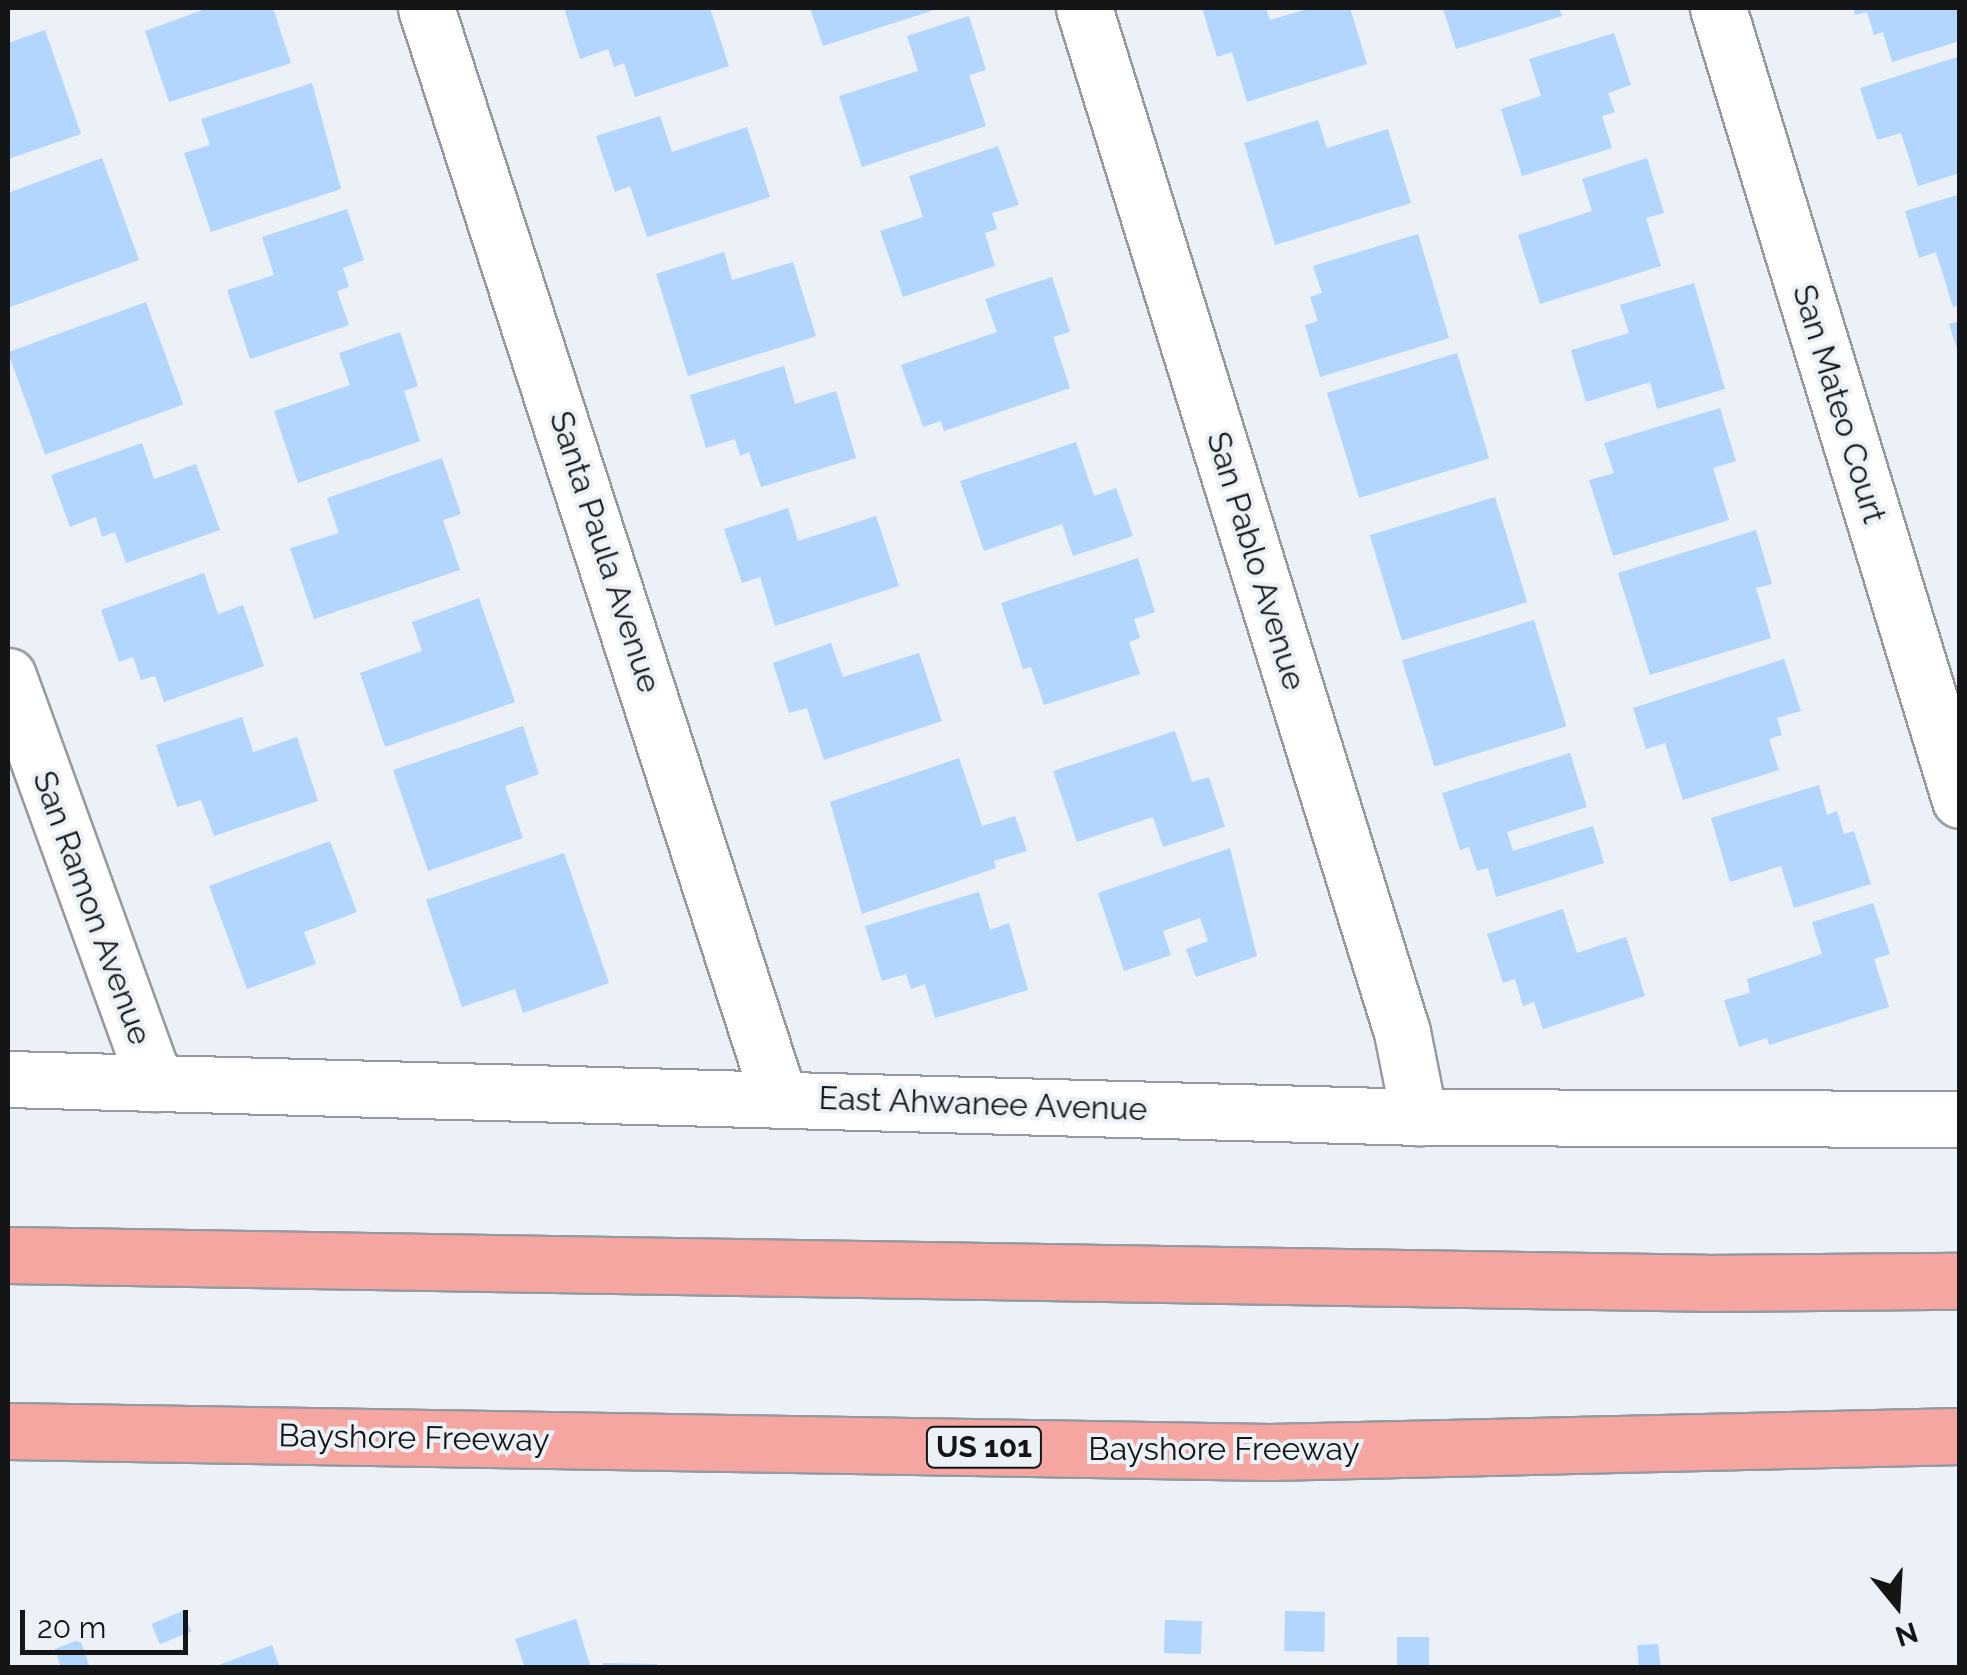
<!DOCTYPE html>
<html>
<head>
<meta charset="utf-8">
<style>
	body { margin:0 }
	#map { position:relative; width:1967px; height:1675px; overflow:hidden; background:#ecf1f7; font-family:Raleway,sans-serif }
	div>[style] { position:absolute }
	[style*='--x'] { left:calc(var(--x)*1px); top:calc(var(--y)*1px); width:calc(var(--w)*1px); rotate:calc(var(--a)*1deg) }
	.building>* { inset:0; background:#b2d6fe; transform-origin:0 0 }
	.roads { filter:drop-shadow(2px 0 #959aa0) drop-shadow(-2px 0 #959aa0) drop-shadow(0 2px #959aa0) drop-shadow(0 -2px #959aa0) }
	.minor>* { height:55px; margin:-27.5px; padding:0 27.5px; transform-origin:27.5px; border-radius:27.5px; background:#fff }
	.tertiary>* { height:55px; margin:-27.5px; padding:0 27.5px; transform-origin:27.5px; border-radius:27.5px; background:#fff }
	.motorway>* { height:55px; margin:-27.5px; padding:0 27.5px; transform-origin:27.5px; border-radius:27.5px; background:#f5a6a1 }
	span { translate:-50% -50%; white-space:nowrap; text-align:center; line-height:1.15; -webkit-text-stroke:8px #ecf1f7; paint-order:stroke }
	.shield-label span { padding:2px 8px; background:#ecf1f7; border:2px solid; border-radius:8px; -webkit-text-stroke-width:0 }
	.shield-label { font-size:30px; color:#141517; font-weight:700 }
	.street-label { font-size:32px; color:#141517 }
	.frame { position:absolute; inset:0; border:10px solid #141517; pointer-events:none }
	.north { position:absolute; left:1847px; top:1555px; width:100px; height:100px; -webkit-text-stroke:8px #ecf1f7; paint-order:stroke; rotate:162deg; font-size:28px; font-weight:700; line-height:40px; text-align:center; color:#141517 }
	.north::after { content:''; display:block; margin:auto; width:35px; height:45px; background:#141517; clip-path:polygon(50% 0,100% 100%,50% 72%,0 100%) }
	.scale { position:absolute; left:20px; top:1610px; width:168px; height:45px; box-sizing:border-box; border:5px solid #141517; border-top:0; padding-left:12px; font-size:30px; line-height:35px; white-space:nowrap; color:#141517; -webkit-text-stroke:8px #ecf1f7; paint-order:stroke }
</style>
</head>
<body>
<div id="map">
	<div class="building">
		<div style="clip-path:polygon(208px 8px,273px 8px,291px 63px,169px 102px,145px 31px)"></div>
		<div style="clip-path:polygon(564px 8px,710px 8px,729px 66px,635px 97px,624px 63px,614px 67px,608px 49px,580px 59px)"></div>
		<div style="clip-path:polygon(810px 8px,940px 8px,823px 46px)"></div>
		<div style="clip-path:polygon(1202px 8px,1266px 8px,1270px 20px,1311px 8px,1350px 8px,1367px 64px,1247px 102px,1232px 52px,1217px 57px)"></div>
		<div style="clip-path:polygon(1443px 8px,1559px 8px,1562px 16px,1456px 49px)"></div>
		<div style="clip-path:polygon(1853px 8px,1960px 8px,1960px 41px,1892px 62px,1883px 32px,1874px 35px,1867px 12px,1855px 15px)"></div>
		<div style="clip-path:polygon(969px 16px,986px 70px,969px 75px,986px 126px,862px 167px,839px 96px,918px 71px,907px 36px)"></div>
		<div style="clip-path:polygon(45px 30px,81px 134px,8px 159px,8px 43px)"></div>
		<div style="clip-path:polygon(1614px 33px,1631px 85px,1608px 93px,1615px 112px,1602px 116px,1612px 148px,1522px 176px,1501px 109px,1541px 96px,1529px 59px)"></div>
		<div style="clip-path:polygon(1960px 56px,1960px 173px,1918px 186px,1901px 133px,1877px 140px,1860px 88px)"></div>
		<div style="clip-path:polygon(312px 83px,341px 189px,211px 232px,184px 153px,210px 145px,201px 119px)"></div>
		<div style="clip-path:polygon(660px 116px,672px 152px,747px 127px,770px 197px,647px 237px,630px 186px,615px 192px,596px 136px)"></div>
		<div style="clip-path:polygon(1318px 120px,1327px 148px,1388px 129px,1411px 203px,1275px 245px,1244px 143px)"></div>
		<div style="clip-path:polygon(998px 146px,1019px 205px,992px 213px,997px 229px,985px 233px,995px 266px,903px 297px,880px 231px,923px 217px,909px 176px)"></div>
		<div style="clip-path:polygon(102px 158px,139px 260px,8px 308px,8px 193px)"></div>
		<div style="clip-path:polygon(1647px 158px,1664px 213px,1646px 218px,1661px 266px,1540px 304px,1518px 235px,1592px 211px,1582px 179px)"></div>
		<div style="clip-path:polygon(1960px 194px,1960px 305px,1953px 307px,1936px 252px,1919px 258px,1905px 211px)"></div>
		<div style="clip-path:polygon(347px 209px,364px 260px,343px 268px,349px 287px,337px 291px,349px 325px,250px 359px,227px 290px,274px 275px,262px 237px)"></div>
		<div style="clip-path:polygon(1418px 234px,1449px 338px,1320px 377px,1305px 325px,1318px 321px,1310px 297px,1322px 293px,1313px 266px)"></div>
		<div style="clip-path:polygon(724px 252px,732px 280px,793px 262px,816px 336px,688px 376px,656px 274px)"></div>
		<div style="clip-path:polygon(1052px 277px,1070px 332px,1053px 337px,1070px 388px,944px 431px,941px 421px,923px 427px,901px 365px,997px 332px,985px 299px)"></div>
		<div style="clip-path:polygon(1694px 283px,1725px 389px,1657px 409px,1650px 382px,1586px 402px,1571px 350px,1629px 333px,1620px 305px)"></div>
		<div style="left:146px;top:302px;width:109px;height:147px;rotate:70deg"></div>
		<div style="clip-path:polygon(1960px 321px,1960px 355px,1959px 355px,1949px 324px)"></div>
		<div style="clip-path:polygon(400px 332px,418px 386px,404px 391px,420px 441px,298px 483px,274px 411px,350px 385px,339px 353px)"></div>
		<div style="left:1457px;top:353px;width:110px;height:136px;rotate:73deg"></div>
		<div style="clip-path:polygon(784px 366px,795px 404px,836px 391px,856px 458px,761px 487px,749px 452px,740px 456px,735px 439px,706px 448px,690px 395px)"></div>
		<div style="clip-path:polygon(1720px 408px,1736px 461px,1713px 468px,1729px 520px,1613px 556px,1589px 480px,1614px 473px,1604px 443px)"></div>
		<div style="clip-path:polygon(1076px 442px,1094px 496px,1116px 488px,1133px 536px,1073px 556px,1062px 524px,984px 551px,960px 481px)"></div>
		<div style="clip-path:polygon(142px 443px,154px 479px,196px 464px,220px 530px,126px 563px,115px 532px,102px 537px,96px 517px,70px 527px,51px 475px)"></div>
		<div style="clip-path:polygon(442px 458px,461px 514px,443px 520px,460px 570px,314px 619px,290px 548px,339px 533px,327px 498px)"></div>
		<div style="left:1495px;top:497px;width:110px;height:131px;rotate:73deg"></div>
		<div style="clip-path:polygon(788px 508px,798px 541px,876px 516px,899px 586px,775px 626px,760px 577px,742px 583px,724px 529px)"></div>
		<div style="clip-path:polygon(1756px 530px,1772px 584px,1756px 588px,1771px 638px,1650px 675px,1618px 573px)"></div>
		<div style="clip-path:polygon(1138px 558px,1155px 612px,1134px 619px,1140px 638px,1129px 642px,1140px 674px,1044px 705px,1031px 667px,1023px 669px,1001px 603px)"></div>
		<div style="clip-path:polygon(204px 573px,218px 614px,243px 605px,264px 666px,164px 702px,155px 676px,141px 680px,133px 657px,119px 662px,101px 610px)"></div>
		<div style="clip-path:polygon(479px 598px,515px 702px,385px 747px,360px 673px,422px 651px,412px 622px)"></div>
		<div style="left:1534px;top:620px;width:111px;height:138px;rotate:73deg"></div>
		<div style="clip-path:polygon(831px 643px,843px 677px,919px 653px,942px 721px,824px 760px,807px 708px,789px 713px,773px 663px)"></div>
		<div style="clip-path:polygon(1784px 659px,1801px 711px,1777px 718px,1782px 735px,1769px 739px,1779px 770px,1683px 800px,1665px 743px,1646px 749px,1633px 708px)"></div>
		<div style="clip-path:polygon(242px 717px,253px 752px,297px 737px,318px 801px,214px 836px,201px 800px,177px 807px,156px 745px)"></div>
		<div style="clip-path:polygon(523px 726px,539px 774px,505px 786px,523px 838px,428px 871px,393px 770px)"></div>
		<div style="clip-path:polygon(1175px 731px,1192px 782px,1209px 777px,1225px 827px,1163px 847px,1153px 817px,1077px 842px,1053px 771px)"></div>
		<div style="clip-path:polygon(1570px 753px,1587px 807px,1507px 832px,1513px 851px,1593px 826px,1604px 863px,1496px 897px,1488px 868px,1477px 871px,1469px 847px,1460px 850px,1442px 793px)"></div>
		<div style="clip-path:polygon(959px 758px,982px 826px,1015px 816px,1027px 851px,994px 861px,996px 868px,862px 914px,830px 802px)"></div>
		<div style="clip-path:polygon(1819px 785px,1827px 815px,1837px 811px,1844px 834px,1854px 831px,1871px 884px,1794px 908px,1781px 866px,1730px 882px,1711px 818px)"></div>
		<div style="clip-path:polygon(330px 841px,357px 912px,304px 932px,316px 964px,247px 989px,209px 886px)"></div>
		<div style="clip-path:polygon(1230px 848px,1257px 956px,1196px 977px,1186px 949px,1208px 941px,1200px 918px,1163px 931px,1171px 955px,1124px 971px,1098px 893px)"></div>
		<div style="clip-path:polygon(564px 853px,609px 983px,523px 1013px,515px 989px,462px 1007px,426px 900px)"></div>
		<div style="clip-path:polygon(979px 892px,990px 930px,1009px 923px,1028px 990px,935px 1018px,925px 984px,911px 989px,906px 974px,882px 981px,865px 926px)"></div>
		<div style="clip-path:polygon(1873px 903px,1890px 954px,1874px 959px,1889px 1007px,1769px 1045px,1767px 1038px,1739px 1047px,1724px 1000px,1750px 993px,1747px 979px,1822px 954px,1812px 922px)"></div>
		<div style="clip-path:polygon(1563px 909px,1577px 953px,1626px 937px,1645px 996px,1543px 1029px,1534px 1002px,1523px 1006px,1515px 979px,1503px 983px,1487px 934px)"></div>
		<div style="left:183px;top:1611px;width:22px;height:34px;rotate:68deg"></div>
		<div style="left:1285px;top:1611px;width:40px;height:40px;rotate:1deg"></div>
		<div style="clip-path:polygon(576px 1619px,591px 1668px,525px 1668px,515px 1639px)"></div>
		<div style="left:1165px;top:1620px;width:37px;height:33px;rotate:2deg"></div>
		<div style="left:1397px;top:1637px;width:32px;height:30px"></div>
		<div style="clip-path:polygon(80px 1639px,90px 1668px,61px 1668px,55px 1649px)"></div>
		<div style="clip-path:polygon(1658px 1644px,1661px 1668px,1639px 1668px,1637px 1645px)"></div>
		<div style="clip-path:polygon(272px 1645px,280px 1668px,213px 1668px,213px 1667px)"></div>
		<div style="clip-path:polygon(603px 1663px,657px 1664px,657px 1668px,603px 1668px)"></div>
	</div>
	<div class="roads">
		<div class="minor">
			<div style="--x:426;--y:8;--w:1146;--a:72.06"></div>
			<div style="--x:1084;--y:8;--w:1072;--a:72.75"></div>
			<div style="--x:1402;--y:1032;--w:87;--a:78.7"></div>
			<div style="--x:1718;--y:8;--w:828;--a:73.01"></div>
			<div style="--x:8;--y:676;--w:433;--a:70.1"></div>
		</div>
		<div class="tertiary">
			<div style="--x:8;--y:1079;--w:1412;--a:1.54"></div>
			<div style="--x:1419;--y:1117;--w:541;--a:0.21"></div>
		</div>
		<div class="motorway">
			<div style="--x:8;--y:1255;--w:1698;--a:0.94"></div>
			<div style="--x:1706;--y:1283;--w:254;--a:-0.5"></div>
			<div style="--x:8;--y:1431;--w:1262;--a:0.95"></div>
			<div style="--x:1270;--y:1452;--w:690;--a:-1.33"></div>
		</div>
	</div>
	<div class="shield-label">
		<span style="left:984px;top:1447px">US 101</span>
	</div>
	<div class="street-label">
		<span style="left:1839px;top:404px;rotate:73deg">San Mateo Court</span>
		<span style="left:605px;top:552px;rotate:72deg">Santa Paula Avenue</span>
		<span style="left:1256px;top:561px;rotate:73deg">San Pablo Avenue</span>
		<span style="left:92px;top:908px;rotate:70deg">San Ramon Avenue</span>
		<span style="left:983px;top:1104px;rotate:2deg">East Ahwanee Avenue</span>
		<span style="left:414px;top:1438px;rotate:1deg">Bayshore Freeway</span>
		<span style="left:1224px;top:1449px">Bayshore Freeway</span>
	</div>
	<div class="frame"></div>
	<div class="north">N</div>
	<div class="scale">20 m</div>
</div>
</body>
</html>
